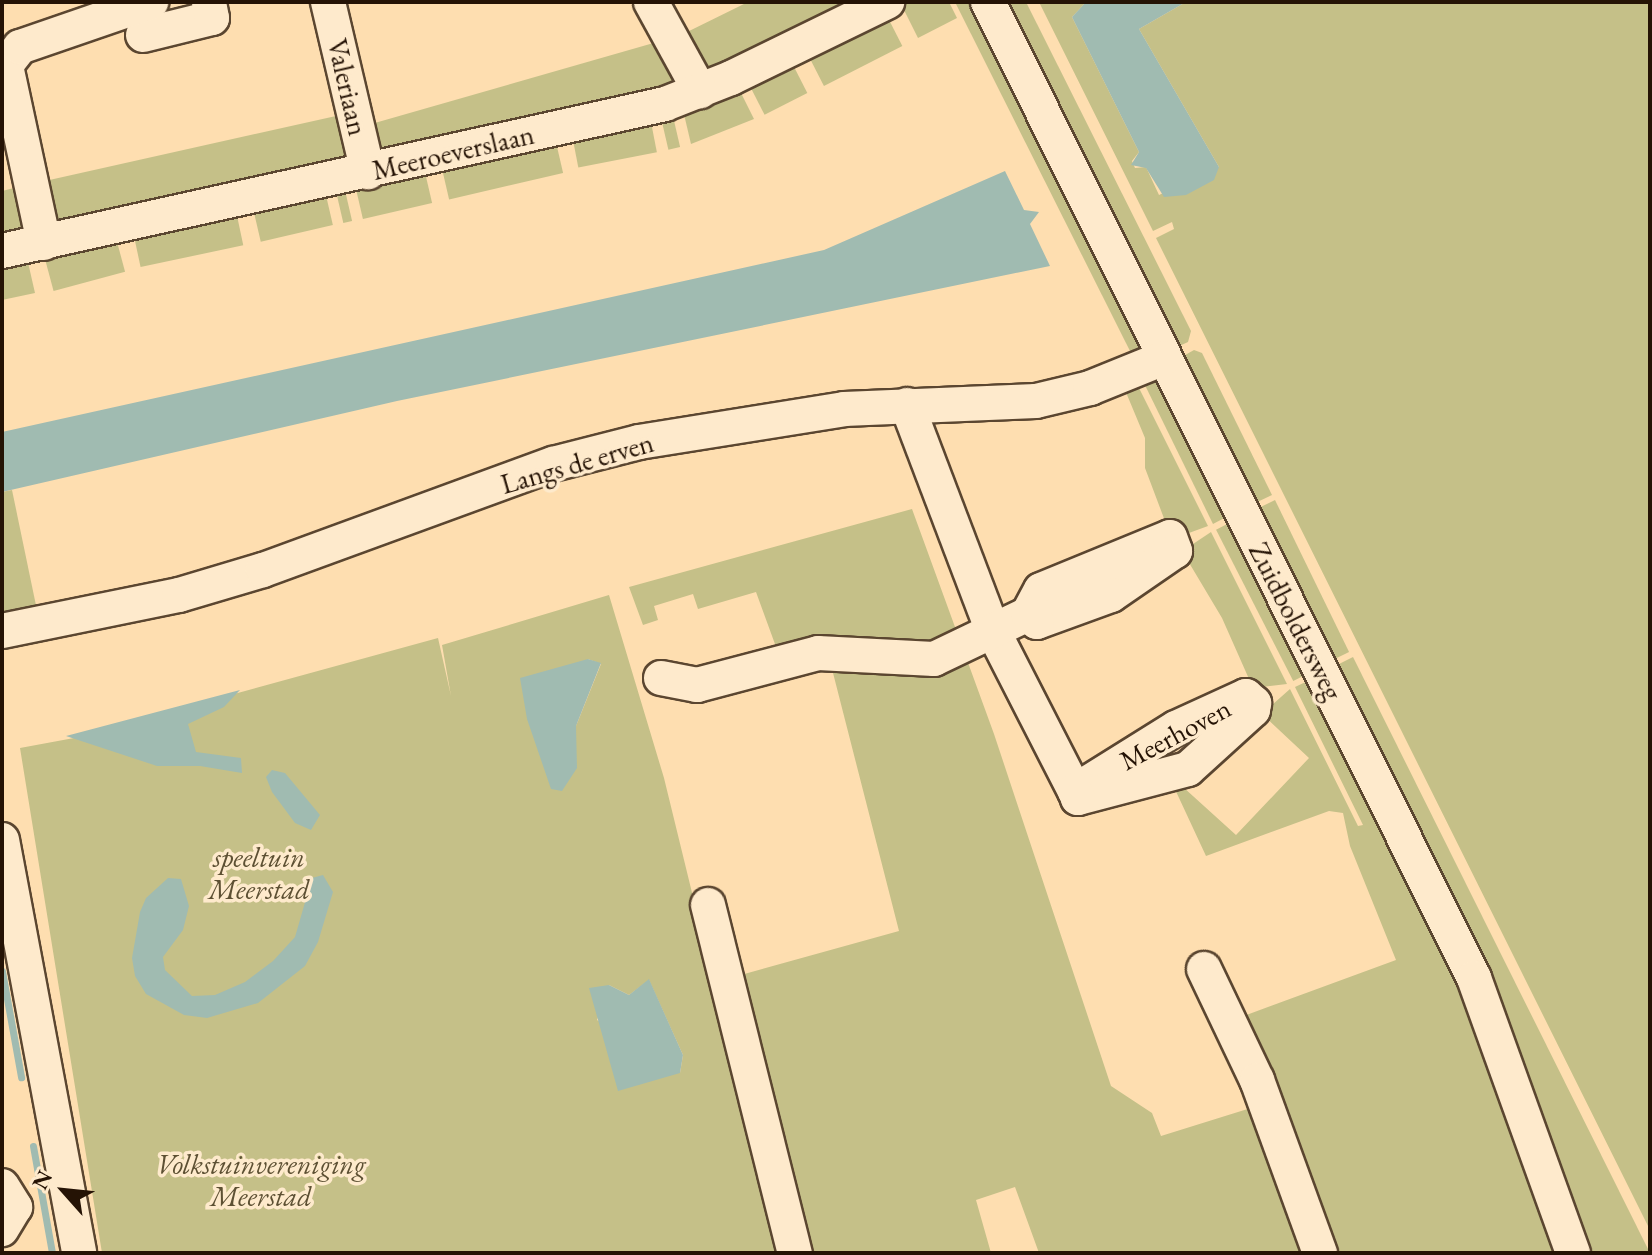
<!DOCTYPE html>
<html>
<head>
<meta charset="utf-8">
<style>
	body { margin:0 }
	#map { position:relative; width:1652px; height:1255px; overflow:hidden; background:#fedeb0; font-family:"EB Garamond",serif }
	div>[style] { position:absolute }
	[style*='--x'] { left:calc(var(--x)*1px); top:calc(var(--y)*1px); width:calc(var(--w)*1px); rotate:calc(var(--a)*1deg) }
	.green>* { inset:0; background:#c5c088; transform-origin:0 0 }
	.water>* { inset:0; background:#a0bbb1 }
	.stream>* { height:7px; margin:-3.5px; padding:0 3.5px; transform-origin:3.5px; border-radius:3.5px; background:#a0bbb1 }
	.roads { filter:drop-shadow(2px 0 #5b4630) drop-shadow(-2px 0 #5b4630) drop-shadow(0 2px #5b4630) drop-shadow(0 -2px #5b4630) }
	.minor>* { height:34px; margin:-17px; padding:0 17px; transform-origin:17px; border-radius:17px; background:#feeacc }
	span { translate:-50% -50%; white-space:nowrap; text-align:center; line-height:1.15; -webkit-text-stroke:7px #feeacc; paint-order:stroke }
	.street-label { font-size:28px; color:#251305 }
	.park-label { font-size:28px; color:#5d5033; font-style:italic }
	.frame { position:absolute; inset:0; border:4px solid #251305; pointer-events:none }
	.north { position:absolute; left:24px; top:1151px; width:80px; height:80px; -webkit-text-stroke:6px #feeacc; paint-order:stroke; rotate:297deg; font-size:22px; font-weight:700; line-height:32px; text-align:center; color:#251305 }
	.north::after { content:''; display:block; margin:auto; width:28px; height:36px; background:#251305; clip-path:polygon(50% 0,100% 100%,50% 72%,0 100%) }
</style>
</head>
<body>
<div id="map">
	<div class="green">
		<div style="clip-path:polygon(748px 2px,864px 2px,710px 73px,699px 66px,681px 35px)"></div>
		<div style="clip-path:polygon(910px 2px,949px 2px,957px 18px,918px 38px,902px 6px)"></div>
		<div style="clip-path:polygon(955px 2px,974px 2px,1141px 344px,1134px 359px)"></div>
		<div style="clip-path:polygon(1000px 2px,1026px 2px,1191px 331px,1188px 342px,1173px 349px)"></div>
		<div style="clip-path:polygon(1039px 2px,1086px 2px,1072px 17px,1139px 152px,1132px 161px,1135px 168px,1146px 167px,1159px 195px,1219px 167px,1139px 29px,1186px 2px,1650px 2px,1650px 1230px,1156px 238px,1174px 229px,1172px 222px,1153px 231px)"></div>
		<div style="left:886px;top:14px;width:36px;height:88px;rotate:63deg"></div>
		<div style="left:664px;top:40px;width:47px;height:310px;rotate:74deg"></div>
		<div style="left:791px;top:61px;width:36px;height:48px;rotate:63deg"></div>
		<div style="clip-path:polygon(738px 87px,754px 119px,691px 144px,683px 110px)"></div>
		<div style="left:672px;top:112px;width:36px;height:12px;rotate:77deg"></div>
		<div style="clip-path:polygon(345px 114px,351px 154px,345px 164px,57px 225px,36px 183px)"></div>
		<div style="left:650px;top:117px;width:36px;height:80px;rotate:79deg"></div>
		<div style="left:555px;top:138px;width:36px;height:117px;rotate:77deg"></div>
		<div style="left:424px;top:168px;width:36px;height:71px;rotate:77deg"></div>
		<div style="clip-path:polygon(22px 186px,25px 227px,2px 244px,2px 191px)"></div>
		<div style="left:344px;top:186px;width:36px;height:9px;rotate:77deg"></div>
		<div style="left:325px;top:191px;width:35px;height:74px;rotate:77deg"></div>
		<div style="left:236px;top:211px;width:35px;height:105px;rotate:78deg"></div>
		<div style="left:116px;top:238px;width:35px;height:74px;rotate:75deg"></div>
		<div style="clip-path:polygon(27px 258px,35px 293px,2px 300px,2px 264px)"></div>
		<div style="clip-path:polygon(1194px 350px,1202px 353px,1272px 495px,1251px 505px,1178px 359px)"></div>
		<div style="clip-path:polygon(1149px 375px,1163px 382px,1230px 515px,1213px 524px,1141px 377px)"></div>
		<div style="clip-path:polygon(1135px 380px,1208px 526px,1178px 537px,1168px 529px,1145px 468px,1145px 438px,1125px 390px)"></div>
		<div style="clip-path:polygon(12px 490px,38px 615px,2px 622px,2px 492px)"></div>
		<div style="left:1275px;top:500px;width:169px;height:24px;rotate:64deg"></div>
		<div style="clip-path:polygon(912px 509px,994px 734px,1111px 1086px,1152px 1113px,1161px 1136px,1254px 1107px,1311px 1253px,1039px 1253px,1015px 1187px,976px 1200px,991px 1253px,804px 1253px,730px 978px,899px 931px,832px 669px,787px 677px,756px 592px,698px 609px,693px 594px,654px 606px,658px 620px,643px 625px,629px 587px)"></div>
		<div style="left:1233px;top:521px;width:170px;height:19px;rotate:63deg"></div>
		<div style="clip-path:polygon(1211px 532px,1287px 684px,1253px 688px,1222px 618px,1188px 561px,1187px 548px)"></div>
		<div style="clip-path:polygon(evenodd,609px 595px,664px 778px,780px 1253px,102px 1253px,20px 748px,74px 738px,438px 638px,451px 696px,442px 645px,609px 595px,588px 659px,601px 664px,576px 726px,588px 659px,609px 595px,649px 980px,683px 1055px,680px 1073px,597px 1020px,609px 985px,629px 995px,649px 980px)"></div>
		<div style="clip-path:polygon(1353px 657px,1650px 1253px,1585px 1253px,1331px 668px)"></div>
		<div style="clip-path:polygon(1312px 679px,1442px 940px,1561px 1253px,1332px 1253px,1241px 1017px,1396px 960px,1350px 846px,1343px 813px,1329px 811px,1206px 856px,1173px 785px,1183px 787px,1236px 835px,1309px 758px,1262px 714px,1290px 689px,1358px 826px,1363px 825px,1295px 687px)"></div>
	</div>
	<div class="water">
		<div style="clip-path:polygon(1086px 2px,1186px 2px,1139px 29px,1219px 167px,1214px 180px,1186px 195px,1164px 197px,1146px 168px,1131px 165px,1139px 152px,1072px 17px)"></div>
		<div style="clip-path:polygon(1005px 171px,1024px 210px,1039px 212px,1030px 224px,1050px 266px,397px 401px,2px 492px,2px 432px,824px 250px)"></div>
		<div style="clip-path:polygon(588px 659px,601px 663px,576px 726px,577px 768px,562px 791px,551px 789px,527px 719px,520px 678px)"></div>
		<div style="clip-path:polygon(240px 690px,224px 707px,188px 724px,196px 752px,241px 758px,242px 773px,200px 766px,157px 766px,66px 736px)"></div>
		<div style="clip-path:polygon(272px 770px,285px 773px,320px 815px,311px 830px,295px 823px,272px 792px,266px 777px)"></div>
		<div style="clip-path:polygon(323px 875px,333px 892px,318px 942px,305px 966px,258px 1003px,207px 1018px,184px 1015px,146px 994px,135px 976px,132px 958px,140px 912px,146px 898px,168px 878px,181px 879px,189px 906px,183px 930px,163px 957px,165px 970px,192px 996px,215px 995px,245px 982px,273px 961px,295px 937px,312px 878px)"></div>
		<div style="clip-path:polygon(649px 979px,683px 1055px,680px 1073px,618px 1091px,589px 988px,609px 985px,629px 995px)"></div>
	</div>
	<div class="stream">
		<div style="--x:2;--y:971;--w:108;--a:79.8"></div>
		<div style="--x:33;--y:1146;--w:109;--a:79.9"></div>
	</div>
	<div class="roads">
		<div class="minor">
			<div style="--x:328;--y:2;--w:175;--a:76.8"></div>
			<div style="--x:651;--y:2;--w:102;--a:61.2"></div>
			<div style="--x:988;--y:2;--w:1090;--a:63.53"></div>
			<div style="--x:1474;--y:978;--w:292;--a:70.2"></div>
			<div style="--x:143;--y:35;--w:71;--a:-13.8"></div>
			<div style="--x:212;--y:18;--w:16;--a:-101"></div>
			<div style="--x:44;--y:243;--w:182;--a:-102.1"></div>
			<div style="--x:6;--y:65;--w:23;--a:-52"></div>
			<div style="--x:20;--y:47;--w:139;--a:-19"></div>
			<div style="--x:2;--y:251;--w:679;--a:-12.5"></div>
			<div style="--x:665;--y:104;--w:71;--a:-21.5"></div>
			<div style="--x:731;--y:78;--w:174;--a:-26"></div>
			<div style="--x:907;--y:405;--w:240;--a:69.2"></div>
			<div style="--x:992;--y:629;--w:182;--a:62.9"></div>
			<div style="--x:1075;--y:791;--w:119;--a:-32"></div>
			<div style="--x:1176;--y:728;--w:77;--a:-24.6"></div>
			<div style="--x:1246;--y:696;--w:11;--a:41"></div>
			<div style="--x:1254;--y:703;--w:7;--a:98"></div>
			<div style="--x:1253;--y:710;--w:88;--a:137.8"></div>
			<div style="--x:1188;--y:769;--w:114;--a:165.2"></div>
			<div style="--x:1078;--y:798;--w:8;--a:-113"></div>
			<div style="--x:2;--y:631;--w:181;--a:-11.5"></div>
			<div style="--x:179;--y:595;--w:88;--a:-16.6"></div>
			<div style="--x:263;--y:570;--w:309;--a:-20.1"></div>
			<div style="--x:553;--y:464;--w:89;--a:-14.3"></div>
			<div style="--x:639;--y:442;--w:208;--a:-9.1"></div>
			<div style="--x:844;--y:409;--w:192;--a:-2.4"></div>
			<div style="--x:1036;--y:401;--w:56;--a:-13.5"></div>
			<div style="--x:1090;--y:388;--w:80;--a:-22.1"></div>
			<div style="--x:661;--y:678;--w:37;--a:11"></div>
			<div style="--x:697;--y:685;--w:125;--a:-14.8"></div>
			<div style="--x:818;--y:653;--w:116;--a:3"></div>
			<div style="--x:934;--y:659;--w:104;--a:-25.6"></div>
			<div style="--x:1028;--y:614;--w:27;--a:-62"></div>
			<div style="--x:1041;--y:590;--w:139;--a:-22.3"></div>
			<div style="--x:1170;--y:537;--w:15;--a:70"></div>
			<div style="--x:1175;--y:551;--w:78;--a:145.5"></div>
			<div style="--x:1111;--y:595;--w:79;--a:160"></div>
			<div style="--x:1037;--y:622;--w:12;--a:-138"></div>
			<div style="--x:2;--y:840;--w:420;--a:79.4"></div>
			<div style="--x:708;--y:905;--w:359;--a:76"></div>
			<div style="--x:1204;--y:969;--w:123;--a:64.5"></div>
			<div style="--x:1257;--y:1080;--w:184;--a:70"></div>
			<div style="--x:2;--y:1186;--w:25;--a:58"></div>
			<div style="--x:15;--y:1207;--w:26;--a:121"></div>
		</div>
	</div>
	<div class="street-label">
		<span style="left:348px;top:87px;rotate:77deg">Valeriaan</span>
		<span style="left:453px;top:152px;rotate:-13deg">Meeroeverslaan</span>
		<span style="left:577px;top:463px;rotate:-16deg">Langs de erven</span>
		<span style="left:1296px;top:621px;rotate:63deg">Zuidboldersweg</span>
		<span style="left:1175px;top:734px;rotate:-28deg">Meerhoven</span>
	</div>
	<div class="park-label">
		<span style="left:259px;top:873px">speeltuin<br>Meerstad</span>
		<span style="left:261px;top:1180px">Volkstuinvereniging<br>Meerstad</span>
	</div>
	<div class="frame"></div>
	<div class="north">N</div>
</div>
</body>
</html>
